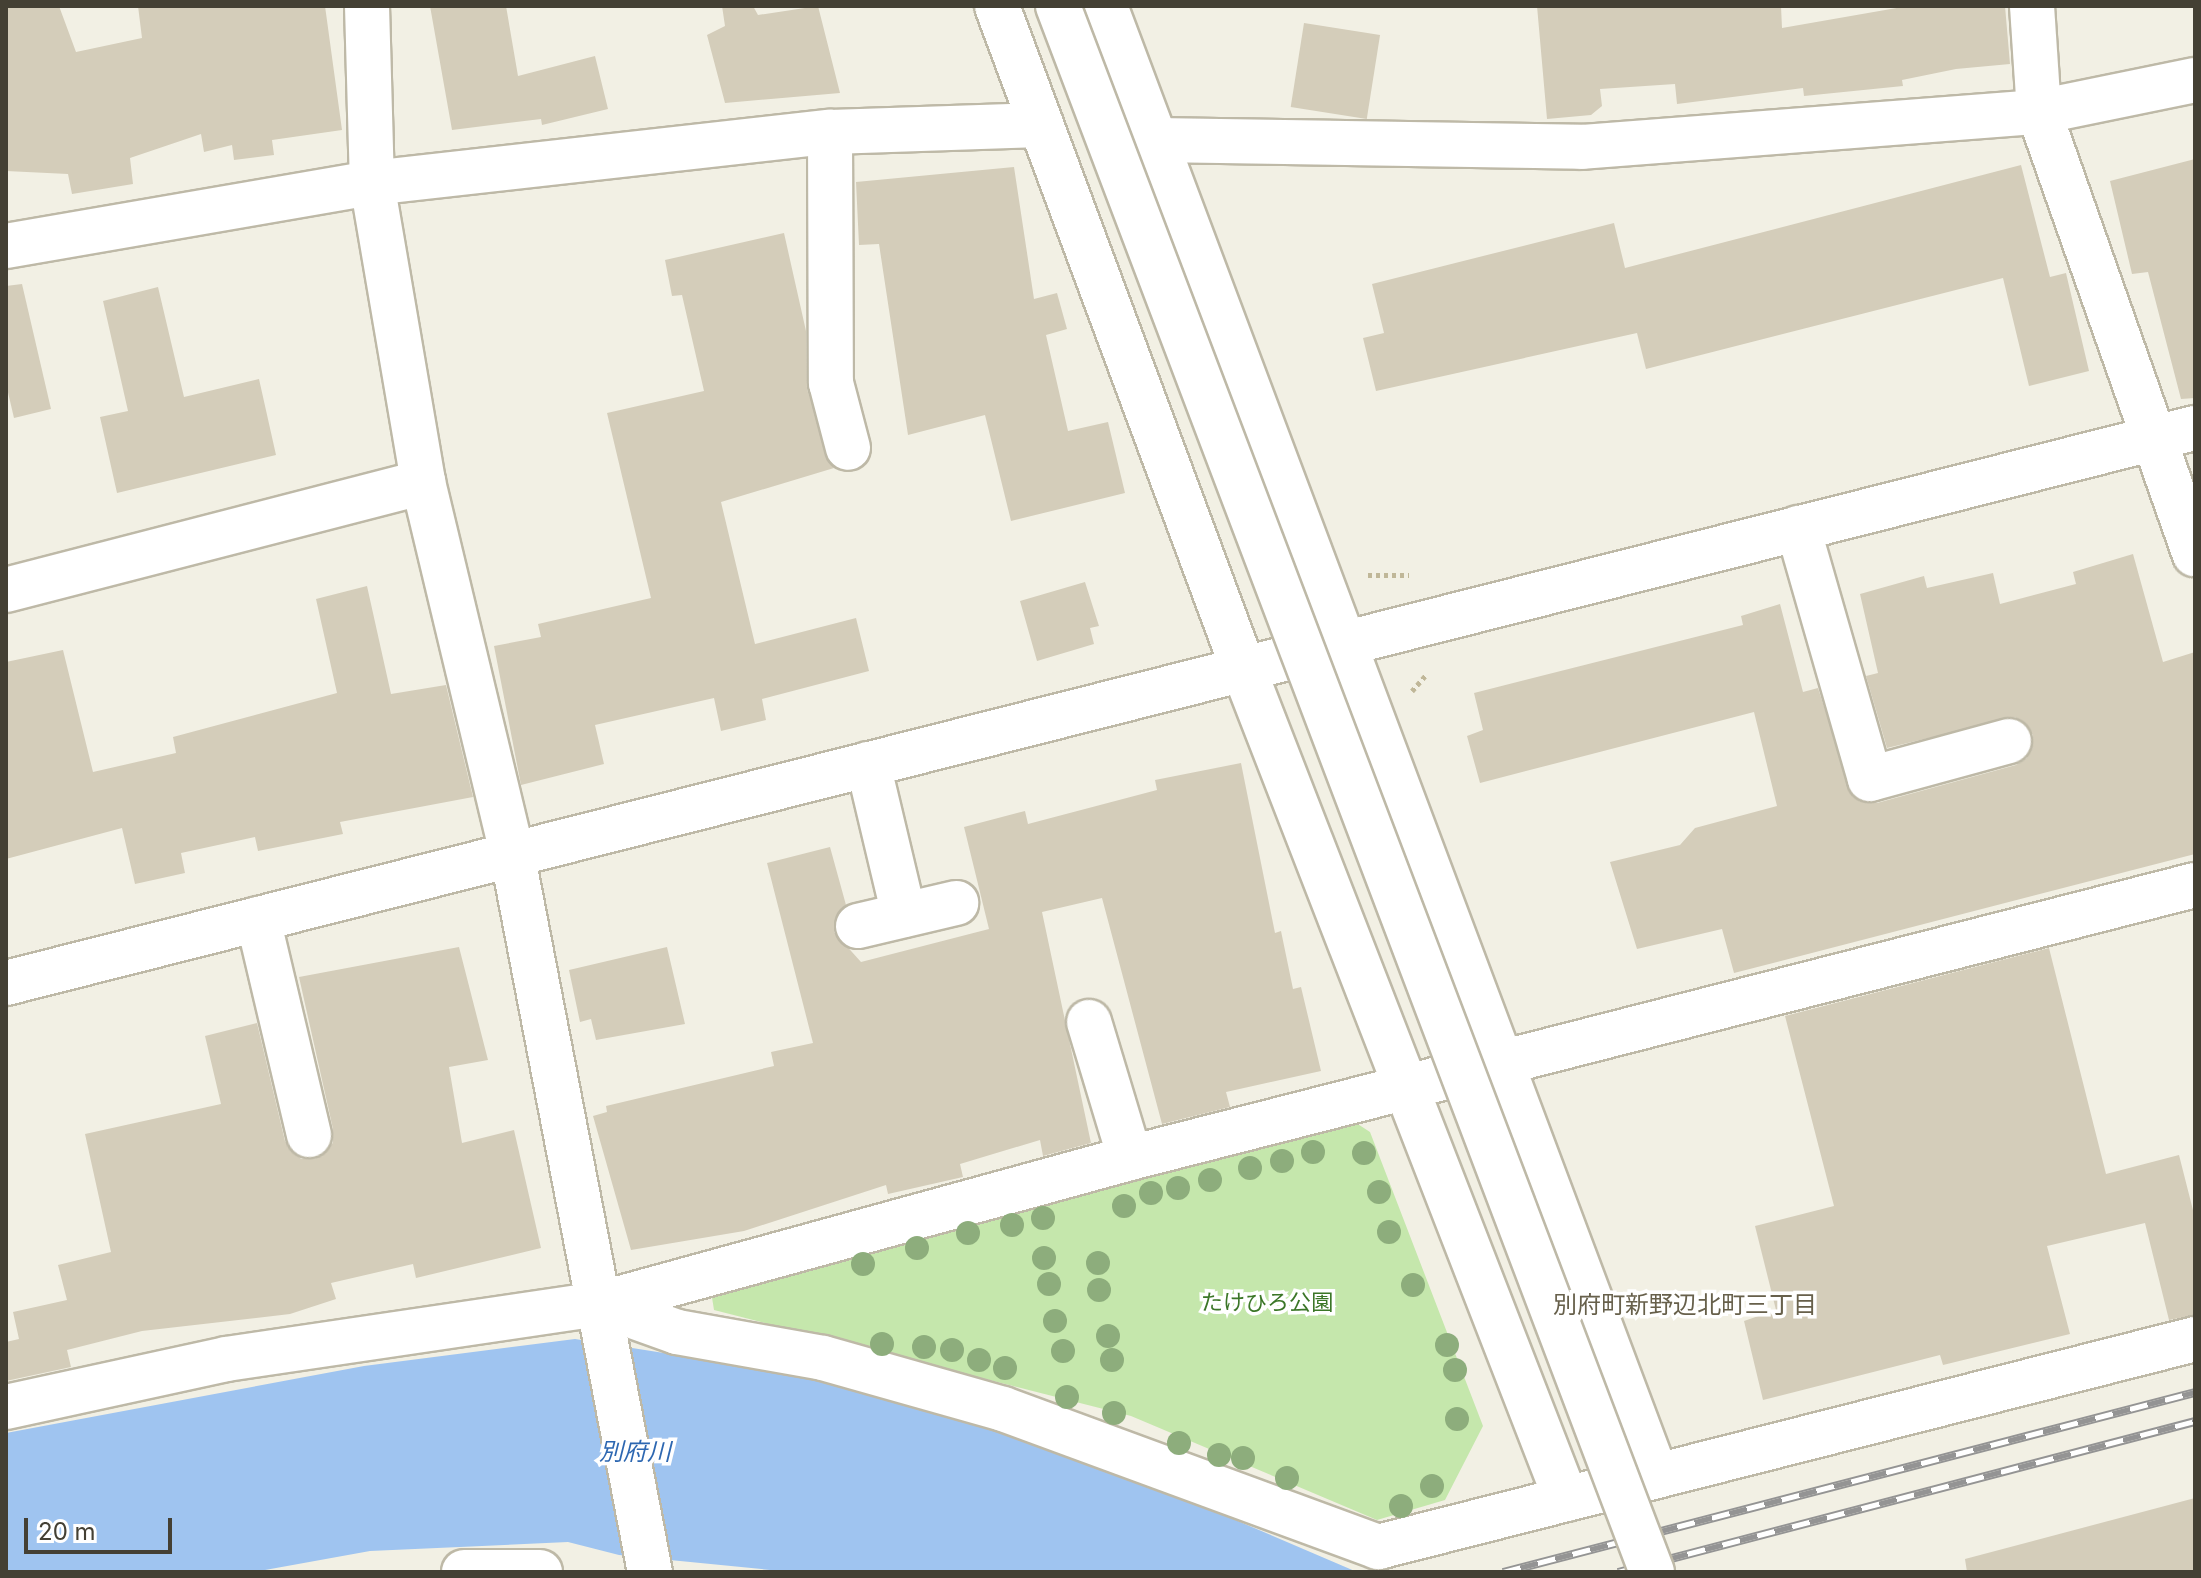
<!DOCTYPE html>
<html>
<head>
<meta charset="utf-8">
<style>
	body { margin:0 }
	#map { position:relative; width:2201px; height:1578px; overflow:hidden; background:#f2f0e4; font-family:Inter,"Noto Sans JP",sans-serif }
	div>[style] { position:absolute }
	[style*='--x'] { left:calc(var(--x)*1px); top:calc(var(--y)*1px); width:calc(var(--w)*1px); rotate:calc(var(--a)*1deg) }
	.green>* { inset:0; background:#c5e7ac }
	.water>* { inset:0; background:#9fc4f0 }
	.building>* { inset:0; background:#d4cdba; transform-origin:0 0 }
	.path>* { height:5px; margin-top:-2.5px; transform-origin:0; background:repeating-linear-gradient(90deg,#c0b798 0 4px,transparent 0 8px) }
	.roads { filter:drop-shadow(2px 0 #beb9a7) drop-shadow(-2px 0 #beb9a7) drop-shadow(0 2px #beb9a7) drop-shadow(0 -2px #beb9a7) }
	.minor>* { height:44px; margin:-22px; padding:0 22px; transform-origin:22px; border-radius:22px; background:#fff }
	.rail>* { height:9px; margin-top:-4.5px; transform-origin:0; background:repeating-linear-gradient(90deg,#fff 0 18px,#949494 0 36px); box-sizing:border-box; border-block:2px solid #949494 }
	.bridges { filter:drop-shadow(2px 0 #beb9a7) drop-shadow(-2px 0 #beb9a7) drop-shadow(0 2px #beb9a7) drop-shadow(0 -2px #beb9a7) }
	.minor-bridge>* { height:44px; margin:-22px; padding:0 22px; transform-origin:22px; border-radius:22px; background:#fff }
	.trees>* { width:24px; height:24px; margin:-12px; border-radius:50%; background:#8dad7c }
	span { translate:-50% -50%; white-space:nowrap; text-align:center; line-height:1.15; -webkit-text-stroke:7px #fff; paint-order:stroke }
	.park-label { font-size:22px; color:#3b7627 }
	.neighbourhood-label { font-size:24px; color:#67604b }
	.water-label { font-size:24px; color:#2d67b1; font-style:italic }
	.frame { position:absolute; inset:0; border:8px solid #444034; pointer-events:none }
	.scale { position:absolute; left:24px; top:1518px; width:148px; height:36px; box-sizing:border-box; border:4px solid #444034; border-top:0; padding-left:10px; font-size:24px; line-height:28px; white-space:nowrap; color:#444034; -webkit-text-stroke:6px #fff; paint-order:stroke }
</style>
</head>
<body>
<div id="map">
	<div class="green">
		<div style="clip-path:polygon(1350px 1119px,1370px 1132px,1483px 1426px,1445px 1500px,1377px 1520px,1131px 1416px,714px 1310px,710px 1285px)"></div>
	</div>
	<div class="water">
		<div style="clip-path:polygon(575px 1339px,867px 1385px,1086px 1456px,1357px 1572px,791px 1572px,619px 1555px,568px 1542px,370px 1551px,254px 1572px,6px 1572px,6px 1433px,364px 1366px)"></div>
	</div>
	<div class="building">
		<div style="clip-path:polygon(6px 6px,59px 6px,76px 52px,142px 38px,138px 6px,325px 6px,342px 130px,272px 140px,274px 155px,234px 160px,232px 145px,204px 152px,201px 134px,130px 158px,133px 184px,72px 194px,68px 174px,6px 171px)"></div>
		<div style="clip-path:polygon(430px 6px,506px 6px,518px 76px,595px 56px,608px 109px,542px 125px,541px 119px,452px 130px)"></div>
		<div style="clip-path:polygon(722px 6px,753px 6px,758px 15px,818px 6px,840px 93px,725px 103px,707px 35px,725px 26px)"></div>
		<div style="clip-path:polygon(1537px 6px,1781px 6px,1782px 28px,1908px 6px,2005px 6px,2010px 64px,1956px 69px,1902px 80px,1903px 86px,1804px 96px,1803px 88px,1677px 104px,1675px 84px,1600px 89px,1602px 106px,1591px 115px,1547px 119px)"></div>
		<div style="left:1304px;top:23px;width:77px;height:85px;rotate:9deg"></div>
		<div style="clip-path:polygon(2195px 159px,2195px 398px,2181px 399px,2148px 272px,2132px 274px,2110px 181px)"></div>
		<div style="clip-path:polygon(2021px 165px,2050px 277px,2066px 273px,2089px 371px,2029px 386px,2003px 278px,1646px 369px,1637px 333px,1376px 391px,1363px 338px,1384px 333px,1372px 284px,1614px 223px,1625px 268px)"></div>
		<div style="clip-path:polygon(1014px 167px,1034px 299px,1057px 293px,1067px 329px,1046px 335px,1068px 431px,1108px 422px,1125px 493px,1011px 521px,985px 415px,908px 435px,879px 244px,859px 245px,856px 182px)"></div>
		<div style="clip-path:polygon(784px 233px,806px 331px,807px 389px,834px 468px,721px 502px,755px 644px,856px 618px,869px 671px,762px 699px,766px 720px,721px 731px,714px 698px,595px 725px,604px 764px,521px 785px,494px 646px,541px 637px,538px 624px,651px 598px,607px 413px,704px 391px,682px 295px,672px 296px,665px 260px)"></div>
		<div style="clip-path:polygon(22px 284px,51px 409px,14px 418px,6px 384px,6px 286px)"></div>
		<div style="clip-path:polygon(158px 287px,184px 397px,259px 379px,276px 455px,117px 493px,100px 417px,128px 411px,103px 301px)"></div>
		<div style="clip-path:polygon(2133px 554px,2163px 662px,2195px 652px,2195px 854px,1734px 973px,1722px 929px,1637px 949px,1610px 862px,1680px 845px,1695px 828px,1777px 806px,1754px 712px,1480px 783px,1467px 736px,1483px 730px,1474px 693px,1743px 625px,1741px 616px,1780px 604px,1803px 692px,1818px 688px,1853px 797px,1877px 803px,2016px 765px,2027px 758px,2033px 735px,2015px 717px,1887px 748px,1866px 676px,1878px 673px,1860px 594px,1924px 576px,1927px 588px,1993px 573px,2000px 604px,2076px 584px,2073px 572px)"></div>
		<div style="clip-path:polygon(1085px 582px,1099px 626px,1090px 628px,1094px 644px,1037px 661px,1020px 601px)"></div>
		<div style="clip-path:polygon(367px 586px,391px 694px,446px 685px,473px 797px,340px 822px,343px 834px,258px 851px,255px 837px,181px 853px,185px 873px,135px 884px,122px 828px,6px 859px,6px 662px,63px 650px,93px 772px,176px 753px,173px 737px,337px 693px,316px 599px)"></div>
		<div style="clip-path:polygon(1241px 763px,1275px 933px,1281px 931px,1293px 989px,1301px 987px,1321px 1071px,1226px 1092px,1230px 1107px,1162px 1124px,1102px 898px,1042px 912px,1091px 1143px,1043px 1156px,1040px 1140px,960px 1164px,963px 1177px,888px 1194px,886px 1185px,744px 1231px,631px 1250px,593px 1116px,607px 1112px,606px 1106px,774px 1066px,771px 1052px,813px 1043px,767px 863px,830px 847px,846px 905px,834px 932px,861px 962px,989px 929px,964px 827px,1025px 811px,1028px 824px,1157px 790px,1155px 780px)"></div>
		<div style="clip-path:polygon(459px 947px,488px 1060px,449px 1067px,462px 1143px,514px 1130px,541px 1248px,416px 1278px,413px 1264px,331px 1283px,336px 1299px,290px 1314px,142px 1331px,67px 1350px,71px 1367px,6px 1381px,6px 1342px,19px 1339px,13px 1312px,67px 1300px,58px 1265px,111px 1252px,85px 1134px,221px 1104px,205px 1036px,257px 1023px,285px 1141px,301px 1159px,315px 1159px,333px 1143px,333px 1129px,299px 977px)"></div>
		<div style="clip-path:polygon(667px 947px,685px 1024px,596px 1040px,591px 1019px,580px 1022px,569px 970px)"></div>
		<div style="clip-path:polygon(2049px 948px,2106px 1174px,2179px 1155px,2195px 1218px,2195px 1315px,2169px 1320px,2145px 1223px,2047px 1246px,2070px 1334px,1943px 1365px,1940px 1355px,1763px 1400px,1744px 1321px,1776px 1310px,1755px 1226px,1834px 1206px,1785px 1016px)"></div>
		<div style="clip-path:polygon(2195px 1498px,2195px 1572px,1967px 1572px,1965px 1559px)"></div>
	</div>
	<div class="path">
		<div style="--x:1368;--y:575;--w:41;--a:0"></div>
		<div style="--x:1412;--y:691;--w:21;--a:-49"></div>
	</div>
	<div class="roads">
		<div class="minor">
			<div style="--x:367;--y:6;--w:177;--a:88.4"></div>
			<div style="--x:372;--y:183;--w:303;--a:80.3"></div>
			<div style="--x:423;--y:482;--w:382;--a:76.5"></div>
			<div style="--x:512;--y:853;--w:732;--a:79.14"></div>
			<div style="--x:997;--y:6;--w:703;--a:69.61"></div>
			<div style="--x:1242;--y:665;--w:895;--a:68.77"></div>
			<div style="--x:1105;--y:6;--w:1569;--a:69.44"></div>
			<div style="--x:2032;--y:6;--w:106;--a:86.2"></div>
			<div style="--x:2039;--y:112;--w:469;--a:70.6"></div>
			<div style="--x:830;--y:132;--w:251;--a:89.8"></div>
			<div style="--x:831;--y:383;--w:67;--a:75.3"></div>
			<div style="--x:1156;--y:140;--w:426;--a:0.9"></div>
			<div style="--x:1582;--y:147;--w:458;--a:-4.4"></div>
			<div style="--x:2039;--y:112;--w:159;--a:-11.6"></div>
			<div style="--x:6;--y:246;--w:371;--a:-9.8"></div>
			<div style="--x:372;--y:183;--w:461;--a:-6.4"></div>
			<div style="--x:830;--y:132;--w:211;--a:-1.9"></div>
			<div style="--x:1798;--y:528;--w:261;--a:74"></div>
			<div style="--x:1870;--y:779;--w:144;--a:-15.3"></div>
			<div style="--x:6;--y:590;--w:431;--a:-14.5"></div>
			<div style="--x:868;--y:764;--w:155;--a:76.6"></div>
			<div style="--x:258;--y:919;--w:222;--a:76.7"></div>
			<div style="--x:858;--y:926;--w:101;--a:-13.2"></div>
			<div style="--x:6;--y:983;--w:2258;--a:-14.23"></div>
			<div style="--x:1089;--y:1022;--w:142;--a:73.2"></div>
			<div style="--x:599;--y:1304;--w:83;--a:19.7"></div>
			<div style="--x:677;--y:1332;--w:148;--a:10.1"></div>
			<div style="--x:823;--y:1358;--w:187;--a:15.8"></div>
			<div style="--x:1003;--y:1409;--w:400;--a:20.2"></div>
			<div style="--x:1378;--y:1547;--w:843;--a:-14.28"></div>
			<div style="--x:6;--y:1407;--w:225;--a:-12.3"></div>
			<div style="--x:226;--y:1359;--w:377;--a:-8.4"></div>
			<div style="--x:599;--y:1304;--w:551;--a:-15.37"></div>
			<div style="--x:1130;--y:1158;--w:1099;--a:-14.38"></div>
			<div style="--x:464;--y:1572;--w:76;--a:0"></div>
		</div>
	</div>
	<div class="rail">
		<div style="--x:1503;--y:1572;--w:715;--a:-14.58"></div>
		<div style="--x:1618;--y:1572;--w:596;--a:-14.67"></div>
	</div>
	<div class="bridges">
		<div class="minor-bridge">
			<div style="--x:1058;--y:6;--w:1675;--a:69.23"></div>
		</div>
	</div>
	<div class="trees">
		<div style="left:1313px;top:1152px"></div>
		<div style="left:1364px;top:1153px"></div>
		<div style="left:1282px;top:1161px"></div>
		<div style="left:1250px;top:1168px"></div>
		<div style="left:1210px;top:1180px"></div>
		<div style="left:1178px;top:1188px"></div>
		<div style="left:1379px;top:1192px"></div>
		<div style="left:1151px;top:1193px"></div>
		<div style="left:1124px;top:1206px"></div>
		<div style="left:1043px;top:1218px"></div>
		<div style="left:1012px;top:1225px"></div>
		<div style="left:1389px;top:1232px"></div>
		<div style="left:968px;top:1233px"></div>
		<div style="left:917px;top:1248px"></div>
		<div style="left:1044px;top:1258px"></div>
		<div style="left:1098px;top:1263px"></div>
		<div style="left:863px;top:1264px"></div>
		<div style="left:1049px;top:1284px"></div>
		<div style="left:1413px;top:1285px"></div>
		<div style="left:1099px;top:1290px"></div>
		<div style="left:1055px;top:1321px"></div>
		<div style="left:1108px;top:1336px"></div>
		<div style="left:882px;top:1344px"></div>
		<div style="left:1447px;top:1345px"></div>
		<div style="left:924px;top:1347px"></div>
		<div style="left:952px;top:1350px"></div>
		<div style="left:1063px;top:1351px"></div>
		<div style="left:979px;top:1360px"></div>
		<div style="left:1112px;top:1360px"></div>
		<div style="left:1005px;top:1368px"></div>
		<div style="left:1455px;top:1370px"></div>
		<div style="left:1067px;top:1397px"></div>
		<div style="left:1114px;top:1413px"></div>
		<div style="left:1457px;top:1419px"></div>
		<div style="left:1179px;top:1443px"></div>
		<div style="left:1219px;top:1455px"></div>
		<div style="left:1243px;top:1458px"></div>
		<div style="left:1287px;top:1478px"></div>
		<div style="left:1432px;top:1486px"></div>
		<div style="left:1401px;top:1506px"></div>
	</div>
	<div class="park-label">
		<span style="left:1267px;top:1303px">たけひろ公園</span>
	</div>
	<div class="neighbourhood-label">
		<span style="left:1685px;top:1305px">別府町新野辺北町三丁目</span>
	</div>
	<div class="water-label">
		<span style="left:635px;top:1452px">別府川</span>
	</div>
	<div class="frame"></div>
	<div class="scale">20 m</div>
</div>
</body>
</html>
